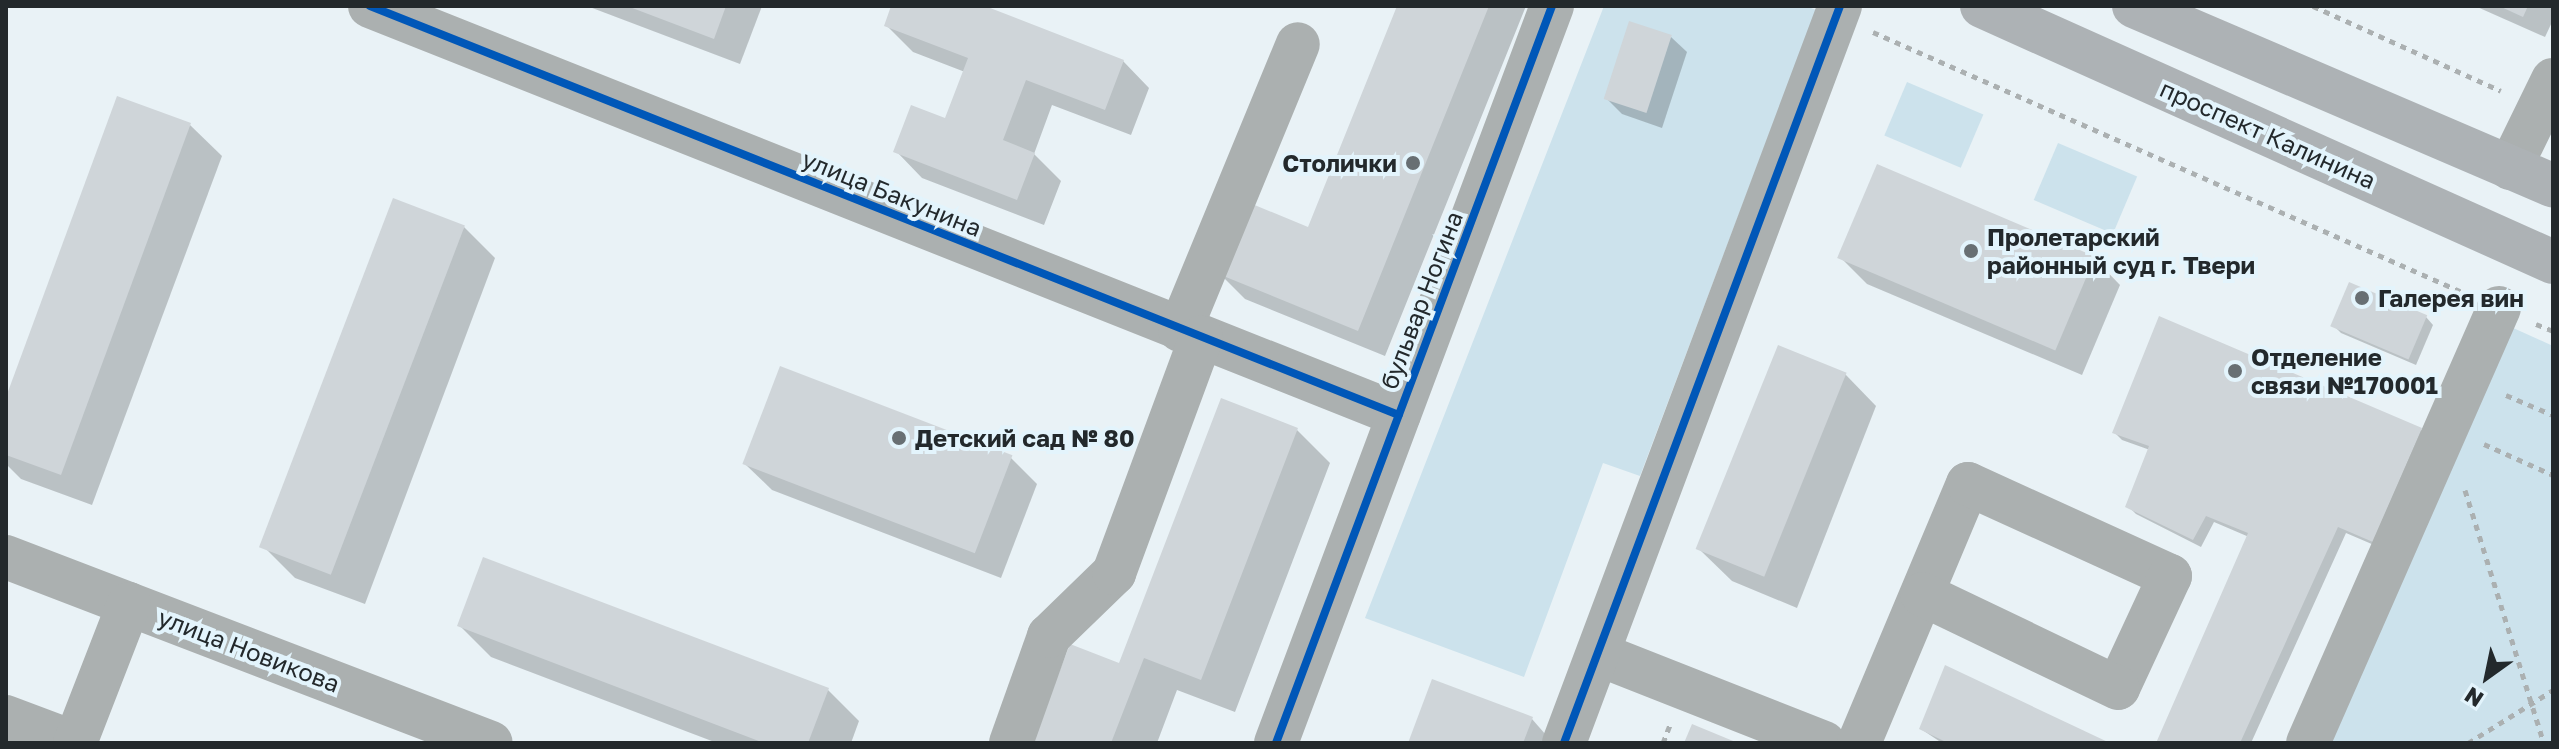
<!DOCTYPE html>
<html>
<head>
<meta charset="utf-8">
<style>
	body { margin:0 }
	#map { position:relative; width:2559px; height:749px; overflow:hidden; background:#e9f2f6; font-family:"Golos Text",sans-serif }
	div>[style] { position:absolute }
	[style*='--x'] { left:calc(var(--x)*1px); top:calc(var(--y)*1px); width:calc(var(--w)*1px); rotate:calc(var(--a)*1deg) }
	.green>* { inset:0; background:#cce2ec; transform-origin:0 0 }
	.shadow>* { inset:0; background:#0003 }
	.building>* { inset:0; background:#cfd5d9; transform-origin:0 0 }
	.path>* { height:5px; margin-top:-2.5px; transform-origin:0; background:repeating-linear-gradient(90deg,#abb0b1 0 6px,transparent 0 12px) }
	.minor>* { height:44px; margin:-22px; padding:0 22px; transform-origin:22px; border-radius:22px; background:#abb0b0 }
	.major>* { height:44px; margin:-22px; padding:0 22px; transform-origin:22px; border-radius:22px; background:#adb2b5 }
	.cycleway>* { height:8px; margin:-4px; padding:0 4px; transform-origin:4px; border-radius:4px; background:#0057b8 }
	.dots>* { width:22px; height:22px; translate:-50% -50%; box-sizing:border-box; border:4px solid #e3f4fc; border-radius:50% }
	span { translate:-50% -50%; white-space:nowrap; text-align:center; line-height:1.15; -webkit-text-stroke:8px #e3f4fc; paint-order:stroke }
	.street-label { font-size:24px; color:#23292c }
	.poi-label { font-size:24px; color:#23292c; font-weight:700 }
	.right { translate:-100% -50%; text-align:right }
	.left { translate:0 -50%; text-align:left }
	.frame { position:absolute; inset:0; border:8px solid #23292c; pointer-events:none }
	.north { position:absolute; left:2447px; top:637px; width:80px; height:80px; -webkit-text-stroke:6px #e3f4fc; paint-order:stroke; rotate:213deg; font-size:22px; font-weight:700; line-height:32px; text-align:center; color:#23292c }
	.north::after { content:''; display:block; margin:auto; width:28px; height:36px; background:#23292c; clip-path:polygon(50% 0,100% 100%,50% 72%,0 100%) }
</style>
</head>
<body>
<div id="map">
	<div class="green">
		<div style="clip-path:polygon(1604px 6px,1806px 6px,1816px 10px,1640px 476px,1603px 463px,1524px 677px,1365px 618px)"></div>
		<div style="left:1907px;top:82px;width:83px;height:58px;rotate:23deg"></div>
		<div style="left:2058px;top:143px;width:86px;height:62px;rotate:23deg"></div>
		<div style="clip-path:polygon(2500px 322px,2553px 346px,2553px 743px,2318px 743px)"></div>
	</div>
	<div class="shadow">
		<div style="clip-path:polygon(587px 6px,762px 6px,740px 64px)"></div>
		<div style="clip-path:polygon(893px 6px,979px 6px,1123px 61px,1149px 88px,1131px 135px,1052px 105px,1034px 154px,1061px 181px,1044px 225px,922px 178px,896px 151px,946px 121px,965px 72px,913px 52px,886px 25px)"></div>
		<div style="clip-path:polygon(1399px 6px,1526px 6px,1385px 356px,1245px 299px,1219px 273px,1309px 229px)"></div>
		<div style="clip-path:polygon(2475px 6px,2553px 6px,2553px 20px,2545px 37px)"></div>
		<div style="clip-path:polygon(1671px 37px,1687px 52px,1662px 128px,1622px 114px,1606px 98px)"></div>
		<div style="clip-path:polygon(190px 125px,222px 156px,92px 505px,21px 479px,6px 464px,6px 402px)"></div>
		<div style="clip-path:polygon(464px 227px,495px 258px,365px 604px,295px 578px,264px 547px)"></div>
		<div style="clip-path:polygon(1840px 257px,2094px 258px,2120px 285px,2082px 375px,1867px 284px)"></div>
		<div style="clip-path:polygon(2426px 317px,2433px 325px,2416px 365px,2341px 333px,2333px 325px)"></div>
		<div style="clip-path:polygon(1845px 374px,1876px 406px,1797px 608px,1732px 581px,1700px 550px)"></div>
		<div style="clip-path:polygon(1297px 430px,1330px 463px,1235px 712px,1177px 690px,1157px 743px,1034px 743px,1121px 665px)"></div>
		<div style="clip-path:polygon(2421px 430px,2428px 438px,2381px 548px,2346px 533px,2251px 743px,2159px 743px,2249px 537px,2214px 522px,2201px 547px,2136px 514px,2128px 506px,2150px 450px,2122px 440px,2114px 432px)"></div>
		<div style="clip-path:polygon(1011px 458px,1037px 484px,1001px 578px,772px 490px,745px 464px)"></div>
		<div style="clip-path:polygon(460px 626px,828px 690px,859px 721px,851px 743px,717px 743px,491px 657px)"></div>
		<div style="clip-path:polygon(1532px 719px,1553px 743px,1410px 743px)"></div>
		<div style="clip-path:polygon(1921px 729px,2105px 743px,1942px 743px)"></div>
	</div>
	<div class="building">
		<div style="clip-path:polygon(627px 6px,726px 6px,714px 39px)"></div>
		<div style="clip-path:polygon(891px 6px,985px 6px,1124px 60px,1105px 110px,1026px 80px,1003px 140px,1035px 153px,1017px 200px,893px 152px,911px 105px,945px 118px,968px 58px,884px 26px)"></div>
		<div style="clip-path:polygon(1397px 6px,1489px 6px,1358px 331px,1216px 273px,1245px 201px,1308px 227px)"></div>
		<div style="clip-path:polygon(2499px 6px,2528px 6px,2523px 17px)"></div>
		<div style="left:1629px;top:21px;width:45px;height:82px;rotate:18deg"></div>
		<div style="clip-path:polygon(117px 96px,191px 123px,61px 475px,6px 455px,6px 397px)"></div>
		<div style="left:1877px;top:164px;width:237px;height:102px;rotate:23deg"></div>
		<div style="left:393px;top:198px;width:77px;height:374px;rotate:21deg"></div>
		<div style="left:2349px;top:282px;width:85px;height:48px;rotate:23deg"></div>
		<div style="clip-path:polygon(2159px 316px,2422px 428px,2373px 542px,2338px 527px,2240px 743px,2156px 743px,2248px 533px,2206px 516px,2193px 540px,2125px 507px,2149px 446px,2112px 433px)"></div>
		<div style="left:1778px;top:345px;width:74px;height:220px;rotate:22deg"></div>
		<div style="left:780px;top:366px;width:249px;height:105px;rotate:21deg"></div>
		<div style="clip-path:polygon(1221px 398px,1298px 428px,1201px 680px,1144px 658px,1111px 743px,1032px 743px,1070px 644px,1119px 663px)"></div>
		<div style="clip-path:polygon(483px 557px,829px 688px,808px 743px,764px 743px,457px 626px)"></div>
		<div style="clip-path:polygon(1945px 665px,2110px 743px,1948px 743px,1919px 729px)"></div>
		<div style="clip-path:polygon(1432px 679px,1533px 717px,1523px 743px,1408px 743px)"></div>
		<div style="clip-path:polygon(1692px 724px,1738px 743px,1684px 743px)"></div>
	</div>
	<div class="path">
		<div style="--x:2313;--y:6;--w:206;--a:24.3"></div>
		<div style="--x:1873;--y:32;--w:642;--a:23.81"></div>
		<div style="--x:2536;--y:324;--w:18;--a:22"></div>
		<div style="--x:2506;--y:395;--w:51;--a:23.1"></div>
		<div style="--x:2484;--y:444;--w:76;--a:24.2"></div>
		<div style="--x:2465;--y:490;--w:265;--a:72.7"></div>
		<div style="--x:1663;--y:743;--w:19;--a:-69"></div>
		<div style="--x:2468;--y:743;--w:100;--a:-31.9"></div>
	</div>
	<div class="minor">
		<div style="--x:370;--y:6;--w:1107;--a:21.68"></div>
		<div style="--x:2510;--y:168;--w:98;--a:-64"></div>
		<div style="--x:1180;--y:330;--w:309;--a:-67.6"></div>
		<div style="--x:6;--y:557;--w:519;--a:20.98"></div>
		<div style="--x:1598;--y:654;--w:243;--a:21.5"></div>
		<div style="--x:6;--y:717;--w:74;--a:20.6"></div>
		<div style="--x:75;--y:743;--w:149;--a:-68.8"></div>
		<div style="--x:1011;--y:743;--w:114;--a:-70.4"></div>
		<div style="--x:1049;--y:636;--w:91;--a:-44.1"></div>
		<div style="--x:1114;--y:573;--w:251;--a:-69.7"></div>
		<div style="--x:1276;--y:743;--w:787;--a:-69.47"></div>
		<div style="--x:1564;--y:743;--w:787;--a:-69.47"></div>
		<div style="--x:1859;--y:743;--w:281;--a:-67.2"></div>
		<div style="--x:1968;--y:484;--w:222;--a:24.5"></div>
		<div style="--x:2170;--y:576;--w:123;--a:114.9"></div>
		<div style="--x:2118;--y:688;--w:217;--a:-154.4"></div>
		<div style="--x:2308;--y:743;--w:475;--a:-66.3"></div>
	</div>
	<div class="major">
		<div style="--x:1982;--y:6;--w:626;--a:24.15"></div>
		<div style="--x:2134;--y:6;--w:456;--a:23.2"></div>
	</div>
	<div class="cycleway">
		<div style="--x:370;--y:6;--w:1107;--a:21.68"></div>
		<div style="--x:1276;--y:743;--w:787;--a:-69.47"></div>
		<div style="--x:1564;--y:743;--w:787;--a:-69.47"></div>
	</div>
	<div class="dots">
		<div style="left:1413px;top:163px;background:#686f73"></div>
		<div style="left:1971px;top:251px;background:#686f73"></div>
		<div style="left:2362px;top:298px;background:#686f73"></div>
		<div style="left:2235px;top:371px;background:#686f73"></div>
		<div style="left:899px;top:438px;background:#686f73"></div>
	</div>
	<div class="street-label">
		<span style="left:2268px;top:134px;rotate:24deg">проспект Калинина</span>
		<span style="left:892px;top:193px;rotate:22deg">улица Бакунина</span>
		<span style="left:1421px;top:300px;rotate:-69deg">бульвар Ногина</span>
		<span style="left:249px;top:650px;rotate:21deg">улица Новикова</span>
	</div>
	<div class="poi-label">
		<span class="right" style="left:1397px;top:163px">Столички</span>
		<span class="left" style="left:1987px;top:251px">Пролетарский<br>районный суд г. Твери</span>
		<span class="left" style="left:2378px;top:298px">Галерея вин</span>
		<span class="left" style="left:2251px;top:371px">Отделение<br>связи №170001</span>
		<span class="left" style="left:915px;top:438px">Детский сад № 80</span>
	</div>
	<div class="frame"></div>
	<div class="north">N</div>
</div>
</body>
</html>
